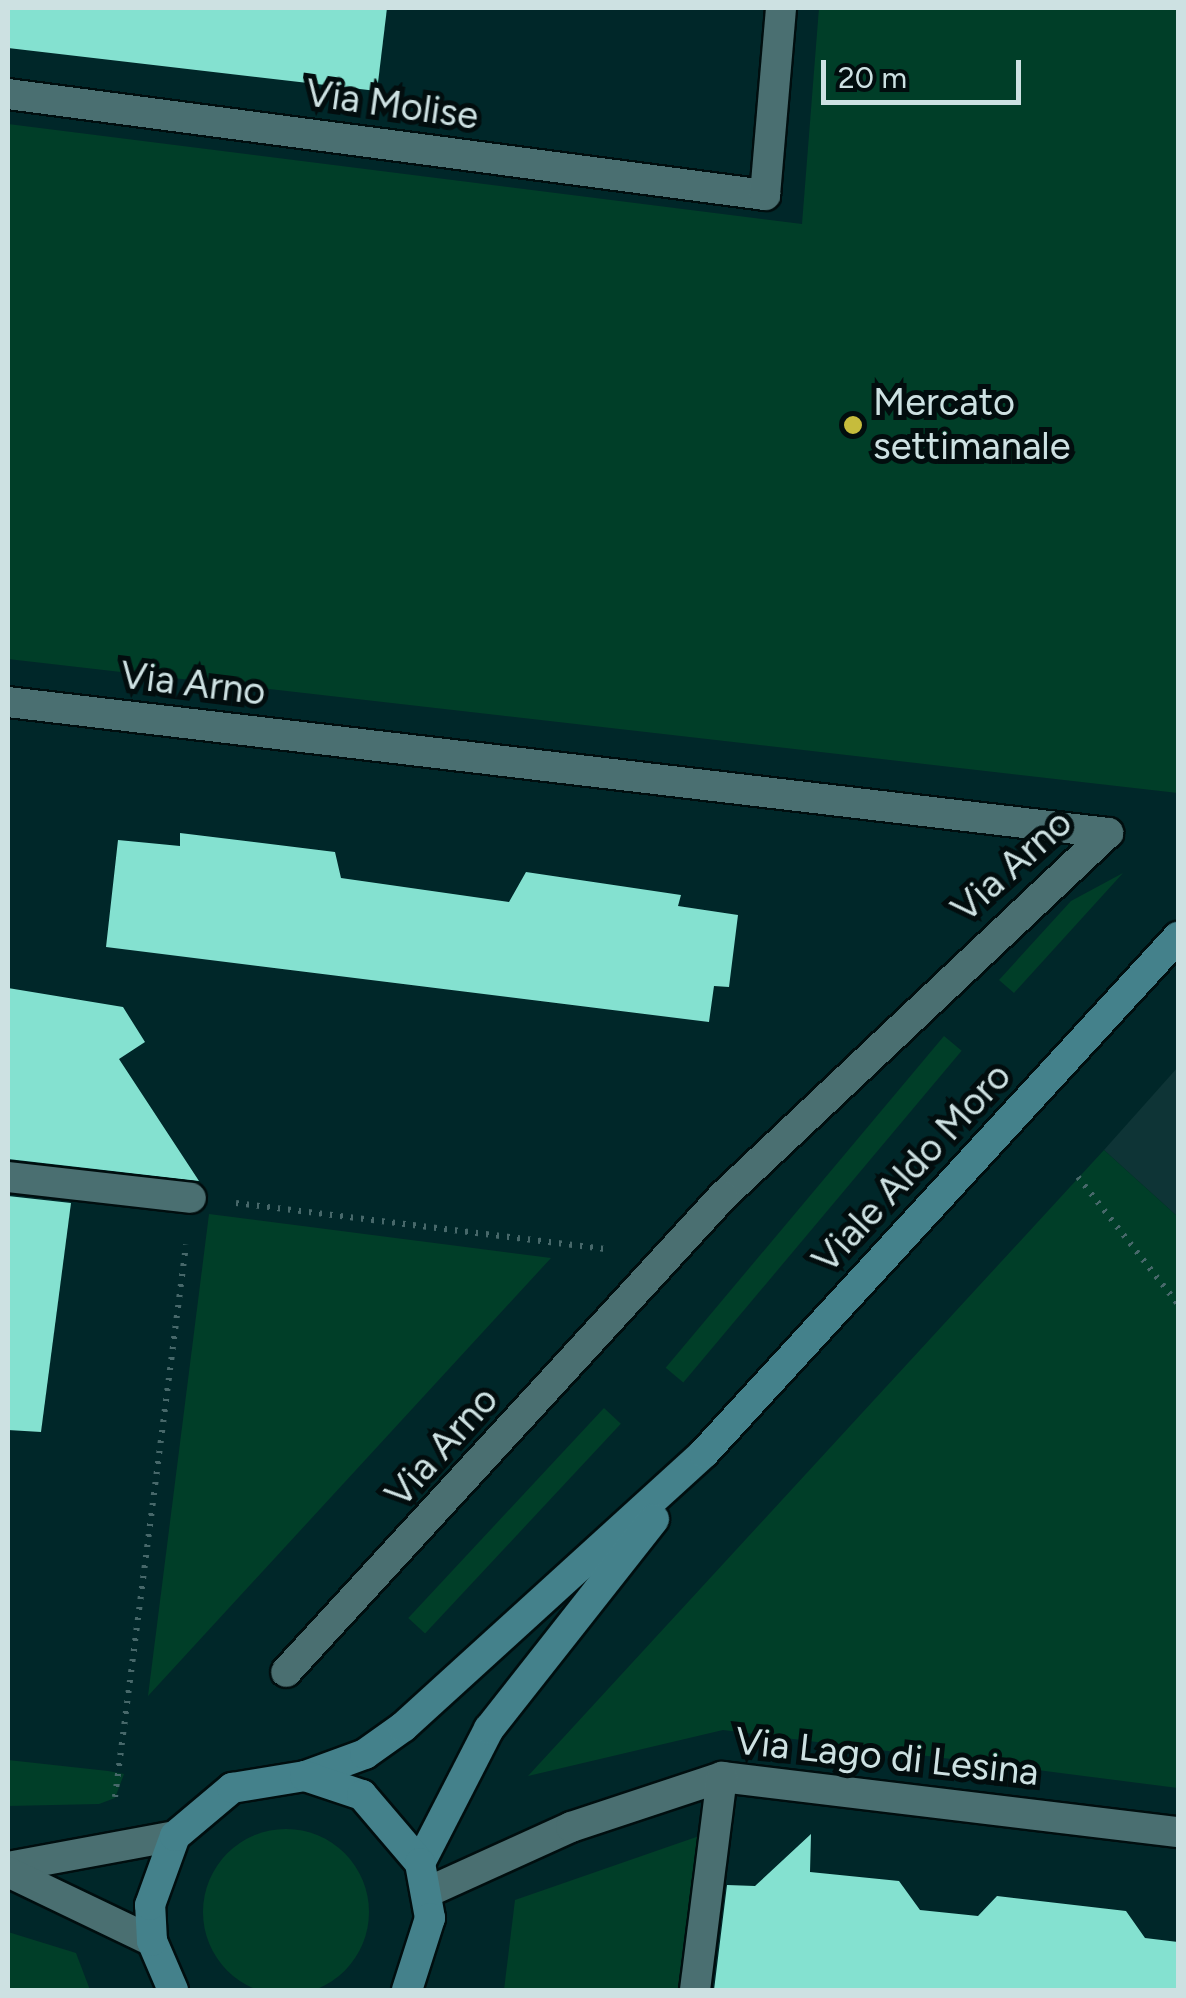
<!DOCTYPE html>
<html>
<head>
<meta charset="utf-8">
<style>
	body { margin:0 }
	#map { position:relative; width:1186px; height:1998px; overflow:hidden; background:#002729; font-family:Figtree,sans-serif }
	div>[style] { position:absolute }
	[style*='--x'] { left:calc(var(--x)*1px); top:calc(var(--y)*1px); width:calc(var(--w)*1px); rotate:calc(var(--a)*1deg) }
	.built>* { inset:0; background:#0e3436 }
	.green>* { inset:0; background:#003e28; transform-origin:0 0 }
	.round { border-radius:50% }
	.building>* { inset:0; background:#84e1d0 }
	.path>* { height:6px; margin-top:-3px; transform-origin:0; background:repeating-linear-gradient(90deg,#47686a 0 2.5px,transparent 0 10.5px) }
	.roads { filter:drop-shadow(2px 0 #000e0f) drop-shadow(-2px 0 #000e0f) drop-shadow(0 2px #000e0f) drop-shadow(0 -2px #000e0f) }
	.lane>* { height:30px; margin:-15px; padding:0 15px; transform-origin:15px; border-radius:15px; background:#4a6f71 }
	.street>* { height:30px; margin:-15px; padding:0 15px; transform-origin:15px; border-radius:15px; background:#4a6f71 }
	.secondary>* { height:30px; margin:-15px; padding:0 15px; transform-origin:15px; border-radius:15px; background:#44818b }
	.dots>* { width:28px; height:28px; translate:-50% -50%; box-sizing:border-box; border:5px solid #020d0e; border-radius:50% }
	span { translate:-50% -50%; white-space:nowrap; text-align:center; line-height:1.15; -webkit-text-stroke:10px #020d0e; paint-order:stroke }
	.street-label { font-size:38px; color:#cde1e2 }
	.poi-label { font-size:38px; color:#cde1e2 }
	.left { translate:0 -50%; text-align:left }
	.frame { position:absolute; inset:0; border:10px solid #cde1e2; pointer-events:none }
	.scale { position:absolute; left:821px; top:60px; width:200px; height:45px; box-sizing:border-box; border:5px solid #cde1e2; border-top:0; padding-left:12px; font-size:30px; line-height:35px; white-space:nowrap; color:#cde1e2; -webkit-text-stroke:8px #020d0e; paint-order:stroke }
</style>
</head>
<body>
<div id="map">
	<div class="built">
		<div style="clip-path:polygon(1178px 1067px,1178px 1217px,1104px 1150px)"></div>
	</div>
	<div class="green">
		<div style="clip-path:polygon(819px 8px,1178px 8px,1178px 793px,8px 659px,8px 124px,802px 224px)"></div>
		<div style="clip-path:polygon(1123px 873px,1014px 993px,999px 980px,1071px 901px)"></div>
		<div style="left:944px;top:1036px;width:23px;height:433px;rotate:40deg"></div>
		<div style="clip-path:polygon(1104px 1150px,1178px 1217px,1178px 1788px,723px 1730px,528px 1776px)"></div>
		<div style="clip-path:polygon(209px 1214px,551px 1258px,148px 1696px)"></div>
		<div style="left:604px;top:1408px;width:23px;height:287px;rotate:43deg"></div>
		<div style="clip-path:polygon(8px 1760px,108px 1771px,124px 1774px,115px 1798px,99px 1804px,8px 1806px)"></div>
		<div class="round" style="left:203px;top:1829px;width:166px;height:166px"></div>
		<div style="clip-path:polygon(705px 1834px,685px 1990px,504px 1990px,515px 1900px)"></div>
		<div style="clip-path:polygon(8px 1932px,76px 1953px,90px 1990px,8px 1990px)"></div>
	</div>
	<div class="building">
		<div style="clip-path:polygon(8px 8px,387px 8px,377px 91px,8px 48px)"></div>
		<div style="clip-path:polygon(180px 833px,335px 852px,341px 878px,509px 902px,526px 872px,681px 895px,678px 906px,738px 915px,729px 987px,714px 986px,709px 1022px,106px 947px,118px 840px,180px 846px)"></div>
		<div style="clip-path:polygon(8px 988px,123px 1007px,145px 1042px,119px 1059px,199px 1181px,8px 1159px)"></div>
		<div style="clip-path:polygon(8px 1196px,71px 1203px,41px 1432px,8px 1430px)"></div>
		<div style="clip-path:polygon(811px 1834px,810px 1872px,899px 1881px,920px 1910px,978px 1916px,997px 1896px,1126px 1911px,1145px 1938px,1178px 1942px,1178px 1990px,714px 1990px,727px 1885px,755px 1886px)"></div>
	</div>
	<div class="path">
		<div style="--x:1078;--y:1177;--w:162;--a:51.8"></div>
		<div style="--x:236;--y:1203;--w:372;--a:7.1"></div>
		<div style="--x:115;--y:1797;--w:557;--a:-82.67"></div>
	</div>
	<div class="roads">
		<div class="lane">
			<div style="--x:8;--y:1177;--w:184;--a:6.5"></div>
		</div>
		<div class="street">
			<div style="--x:8;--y:94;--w:764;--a:7.6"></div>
			<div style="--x:765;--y:195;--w:188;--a:-85.1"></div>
			<div style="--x:8;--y:702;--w:1108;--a:6.79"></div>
			<div style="--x:1108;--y:833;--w:529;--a:136.68"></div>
			<div style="--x:723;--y:1196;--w:646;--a:132.55"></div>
			<div style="--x:8;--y:1867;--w:170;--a:-10.5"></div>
			<div style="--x:8;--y:1872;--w:160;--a:25.6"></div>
			<div style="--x:428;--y:1892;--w:157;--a:-24.4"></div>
			<div style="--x:571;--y:1827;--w:159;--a:-18.3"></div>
			<div style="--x:722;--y:1777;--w:459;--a:6.9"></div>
			<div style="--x:695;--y:1990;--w:215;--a:-82.8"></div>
		</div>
		<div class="secondary">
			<div style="--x:305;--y:1776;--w:64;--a:-20.1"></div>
			<div style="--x:365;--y:1754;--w:47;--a:-35.4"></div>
			<div style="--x:403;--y:1727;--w:407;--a:-42.3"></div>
			<div style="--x:704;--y:1453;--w:701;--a:-47.43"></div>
			<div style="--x:420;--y:1863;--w:151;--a:-62.8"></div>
			<div style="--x:489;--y:1729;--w:267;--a:-51.8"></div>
			<div style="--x:173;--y:1990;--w:53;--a:-113.2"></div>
			<div style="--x:152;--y:1941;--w:36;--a:-93"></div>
			<div style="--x:150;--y:1905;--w:73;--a:-70.1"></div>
			<div style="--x:175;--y:1836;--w:75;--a:-40.1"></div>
			<div style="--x:232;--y:1788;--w:74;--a:-9.3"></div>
			<div style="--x:305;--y:1776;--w:60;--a:18.4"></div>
			<div style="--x:362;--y:1795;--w:89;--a:49.5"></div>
			<div style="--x:420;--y:1863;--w:56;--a:79.7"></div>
			<div style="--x:430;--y:1918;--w:76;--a:107.7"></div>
		</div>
	</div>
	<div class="dots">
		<div style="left:853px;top:425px;background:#c6bc3c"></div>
	</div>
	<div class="street-label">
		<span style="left:392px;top:105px;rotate:8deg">Via Molise</span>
		<span style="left:193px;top:684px;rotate:7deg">Via Arno</span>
		<span style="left:1012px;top:866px;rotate:-42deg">Via Arno</span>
		<span style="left:912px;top:1168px;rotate:-47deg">Viale Aldo Moro</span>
		<span style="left:442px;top:1447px;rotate:-48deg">Via Arno</span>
		<span style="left:887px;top:1757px;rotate:6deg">Via Lago di Lesina</span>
	</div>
	<div class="poi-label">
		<span class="left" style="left:873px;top:425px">Mercato<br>settimanale</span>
	</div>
	<div class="frame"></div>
	<div class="scale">20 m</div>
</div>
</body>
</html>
